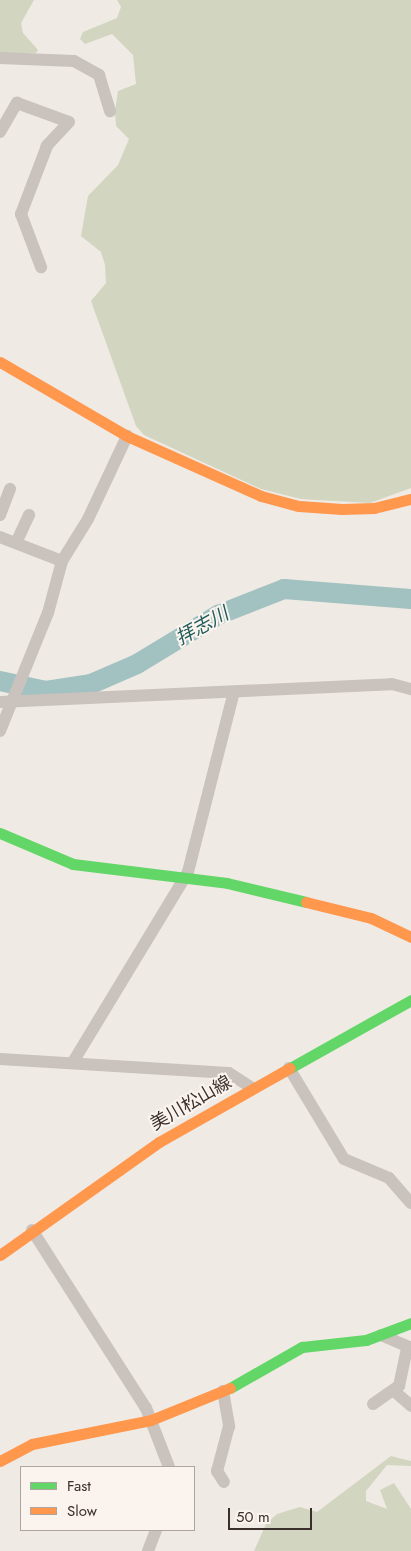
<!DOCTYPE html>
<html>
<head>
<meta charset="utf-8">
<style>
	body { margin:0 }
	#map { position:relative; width:411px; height:1551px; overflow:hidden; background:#f0eae5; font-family:Jost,"Noto Sans JP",sans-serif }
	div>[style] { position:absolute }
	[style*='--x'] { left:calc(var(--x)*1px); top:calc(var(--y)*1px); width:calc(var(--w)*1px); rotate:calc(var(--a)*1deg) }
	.green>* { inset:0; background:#d2d5bf }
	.river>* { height:20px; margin:-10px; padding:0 10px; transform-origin:10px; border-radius:10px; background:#a1c2c0 }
	.street>* { height:12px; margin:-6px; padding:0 6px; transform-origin:6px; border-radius:6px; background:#c9c2bd }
	.fast>* { height:11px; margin:-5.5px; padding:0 5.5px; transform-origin:5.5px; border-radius:5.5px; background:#63d668 }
	.slow>* { height:11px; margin:-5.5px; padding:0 5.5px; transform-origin:5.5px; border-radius:5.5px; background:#ff974d }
	span { translate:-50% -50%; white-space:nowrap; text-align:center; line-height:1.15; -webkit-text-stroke:4px #fbf4ee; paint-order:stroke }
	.street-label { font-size:18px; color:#3a2f2b }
	.water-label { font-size:19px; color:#205c5d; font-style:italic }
	.legend { position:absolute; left:20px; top:1466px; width:175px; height:65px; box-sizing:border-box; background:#fbf4ee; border:1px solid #aea5a0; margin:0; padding:6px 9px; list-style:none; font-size:15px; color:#3a2f2b }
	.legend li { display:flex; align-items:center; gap:10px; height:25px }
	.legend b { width:25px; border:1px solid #aea5a0 }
	.scale { position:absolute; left:228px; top:1508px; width:84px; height:22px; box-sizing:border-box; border:2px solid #3a2f2b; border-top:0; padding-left:6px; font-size:15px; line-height:18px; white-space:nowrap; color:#3a2f2b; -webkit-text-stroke:4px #fbf4ee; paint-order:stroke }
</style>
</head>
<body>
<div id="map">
	<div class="green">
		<div style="clip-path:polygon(0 0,34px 0,21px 23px,23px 33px,38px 50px,36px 53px,0 55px)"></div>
		<div style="clip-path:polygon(117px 0,411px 0,411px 488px,370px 503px,301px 499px,261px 489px,144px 435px,136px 426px,91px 301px,106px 283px,105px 265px,101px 252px,81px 236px,88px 196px,118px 165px,129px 139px,116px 126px,115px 111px,118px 91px,136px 84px,133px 55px,112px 34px,85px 44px,80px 39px,83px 32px,117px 18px,121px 7px)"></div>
		<div style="clip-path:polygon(391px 1456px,411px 1461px,411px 1466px,387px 1465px,366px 1491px,366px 1501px,387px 1509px,380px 1490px,394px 1483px,411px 1509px,411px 1551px,254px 1551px,266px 1524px,277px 1514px,300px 1507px,317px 1512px)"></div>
	</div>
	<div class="river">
		<div style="--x:0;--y:681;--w:47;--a:12.3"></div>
		<div style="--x:46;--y:691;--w:46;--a:-8.8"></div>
		<div style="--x:91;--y:684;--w:50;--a:-23.5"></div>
		<div style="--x:137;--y:664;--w:95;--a:-31.2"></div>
		<div style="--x:218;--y:615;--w:71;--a:-21.5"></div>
		<div style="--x:284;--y:589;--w:127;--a:4.5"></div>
	</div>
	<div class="street">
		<div style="--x:0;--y:58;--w:74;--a:2.3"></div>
		<div style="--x:74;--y:61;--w:29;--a:29"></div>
		<div style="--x:99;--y:75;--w:38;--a:73"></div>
		<div style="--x:0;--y:132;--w:34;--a:-60"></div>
		<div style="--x:17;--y:103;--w:55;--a:20.1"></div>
		<div style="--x:69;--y:122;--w:33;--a:133"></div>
		<div style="--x:47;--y:146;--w:73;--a:110.9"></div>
		<div style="--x:21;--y:214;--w:57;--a:69.3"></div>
		<div style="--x:0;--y:515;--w:28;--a:-69"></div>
		<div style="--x:0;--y:537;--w:66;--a:21.2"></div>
		<div style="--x:16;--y:543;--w:31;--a:-65"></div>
		<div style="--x:0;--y:702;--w:392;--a:-2.6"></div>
		<div style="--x:392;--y:684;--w:20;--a:15"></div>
		<div style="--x:0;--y:731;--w:127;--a:-67.9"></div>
		<div style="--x:48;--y:613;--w:54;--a:-74.9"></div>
		<div style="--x:62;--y:561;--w:49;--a:-58.2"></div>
		<div style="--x:88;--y:519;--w:92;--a:-64.8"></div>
		<div style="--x:0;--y:1059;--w:229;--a:3.5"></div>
		<div style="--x:229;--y:1073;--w:27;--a:33"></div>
		<div style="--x:73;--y:1062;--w:222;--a:-58.8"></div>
		<div style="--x:188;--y:872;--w:186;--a:-75.7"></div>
		<div style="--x:289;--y:1068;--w:106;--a:58.9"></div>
		<div style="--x:344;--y:1159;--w:49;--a:22.9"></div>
		<div style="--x:389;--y:1178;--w:33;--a:49"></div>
		<div style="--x:32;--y:1230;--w:211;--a:57.4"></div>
		<div style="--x:146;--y:1408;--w:63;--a:68.7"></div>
		<div style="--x:381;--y:1335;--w:33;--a:23"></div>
		<div style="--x:223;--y:1391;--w:36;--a:80"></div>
		<div style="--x:229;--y:1426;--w:47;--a:104.9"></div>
		<div style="--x:217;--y:1471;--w:13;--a:58"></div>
		<div style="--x:394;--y:1391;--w:23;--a:41"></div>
		<div style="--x:373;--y:1404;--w:32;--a:-35"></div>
		<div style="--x:399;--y:1386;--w:40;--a:-78"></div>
		<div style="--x:148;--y:1551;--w:22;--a:-69"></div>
	</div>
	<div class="fast">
		<div style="--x:0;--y:833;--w:79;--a:23"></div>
		<div style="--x:73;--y:864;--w:155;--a:7"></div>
		<div style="--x:227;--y:883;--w:81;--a:13.5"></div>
		<div style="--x:290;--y:1068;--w:139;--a:-29.3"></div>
		<div style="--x:230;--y:1388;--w:83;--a:-29.7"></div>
		<div style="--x:302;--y:1347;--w:64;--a:-6.2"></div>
		<div style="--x:366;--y:1340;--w:48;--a:-20.7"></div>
	</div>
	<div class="slow">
		<div style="--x:0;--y:362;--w:147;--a:30.2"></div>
		<div style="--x:127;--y:436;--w:147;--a:24.1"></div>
		<div style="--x:261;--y:496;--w:39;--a:15"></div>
		<div style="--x:299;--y:506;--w:43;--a:4"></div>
		<div style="--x:342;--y:509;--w:32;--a:-2"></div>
		<div style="--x:374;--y:508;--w:38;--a:-14"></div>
		<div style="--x:306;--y:902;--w:67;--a:13.8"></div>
		<div style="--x:371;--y:918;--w:44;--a:25.4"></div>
		<div style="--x:0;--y:1255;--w:195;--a:-35.4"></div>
		<div style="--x:159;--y:1142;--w:150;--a:-29.5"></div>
		<div style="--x:0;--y:1461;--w:36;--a:-28"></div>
		<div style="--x:32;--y:1444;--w:121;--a:-11.4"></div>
		<div style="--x:151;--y:1420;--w:85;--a:-22.1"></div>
	</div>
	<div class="street-label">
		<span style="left:191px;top:1103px;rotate:-30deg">美川松山線</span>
	</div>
	<div class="water-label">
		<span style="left:202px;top:626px;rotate:-29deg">拝志川</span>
	</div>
	<ul class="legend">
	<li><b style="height:6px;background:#63d668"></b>Fast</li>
	<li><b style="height:6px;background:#ff974d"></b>Slow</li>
	</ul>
	<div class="scale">50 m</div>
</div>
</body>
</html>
